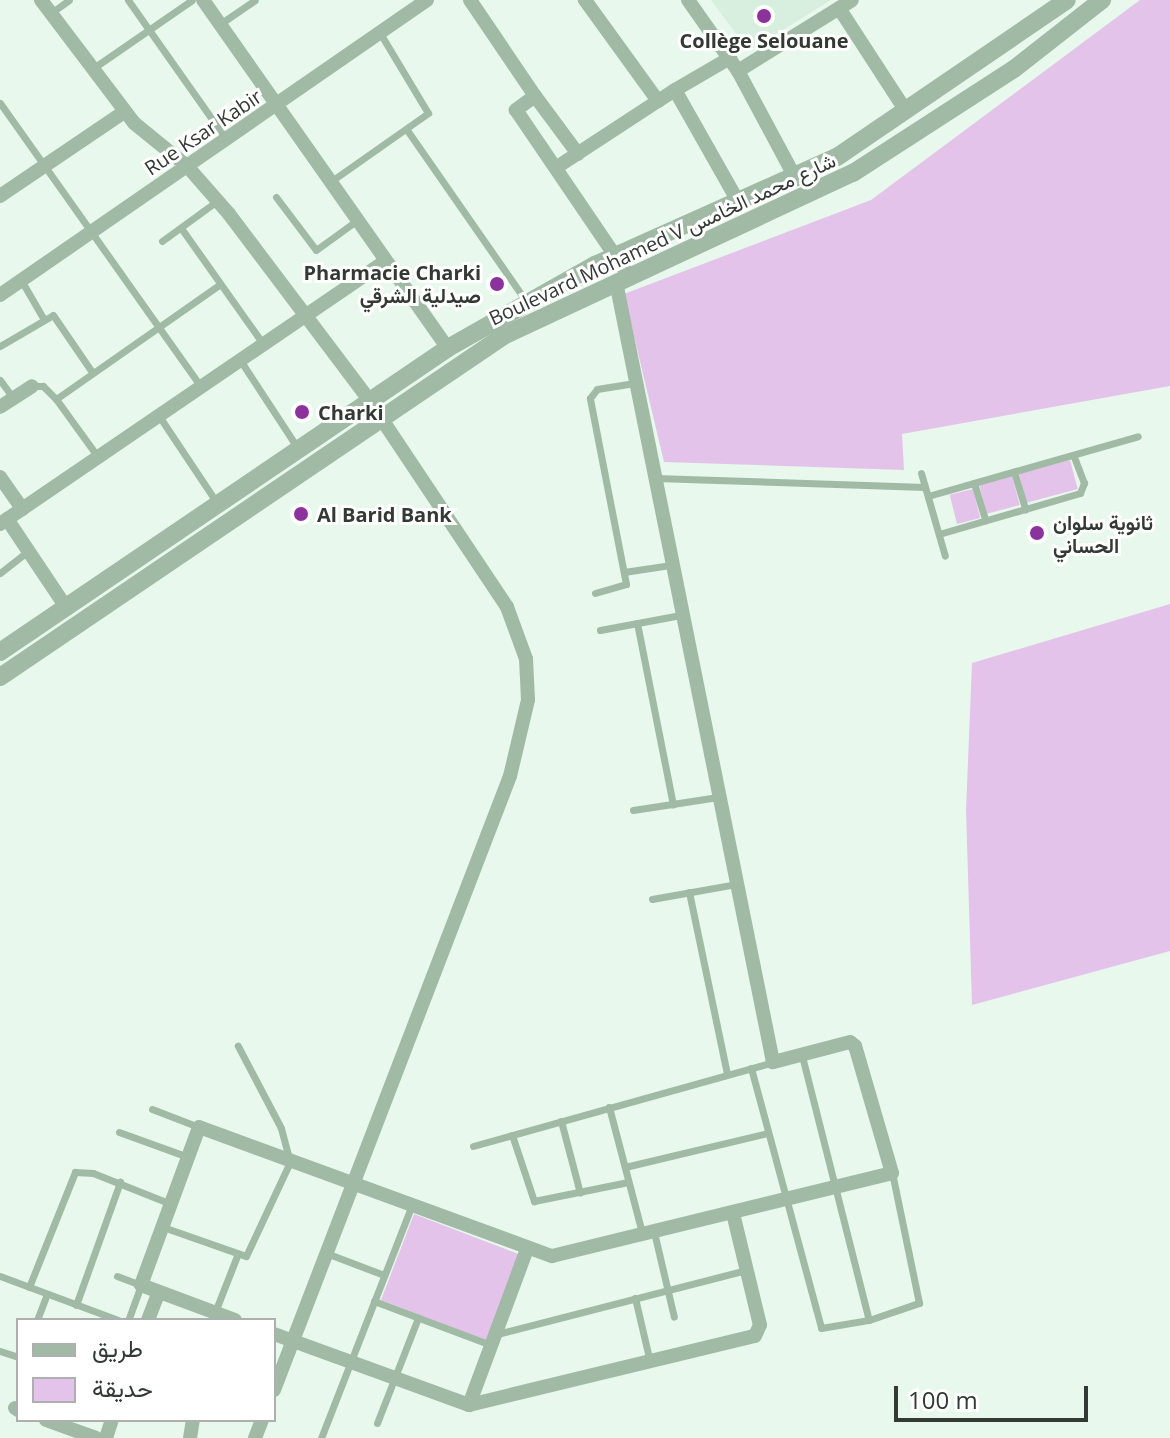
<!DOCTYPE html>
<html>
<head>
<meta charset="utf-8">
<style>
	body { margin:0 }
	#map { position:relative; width:1170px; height:1438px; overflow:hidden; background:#e8f8ec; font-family:"Open Sans",Vazirmatn,sans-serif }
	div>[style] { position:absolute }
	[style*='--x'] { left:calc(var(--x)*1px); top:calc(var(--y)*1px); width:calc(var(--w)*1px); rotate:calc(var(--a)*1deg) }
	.built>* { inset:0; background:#d8eede }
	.green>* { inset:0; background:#e4c3eb; transform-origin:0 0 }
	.service>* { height:7px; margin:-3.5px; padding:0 3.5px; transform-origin:3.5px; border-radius:3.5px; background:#a0baa6 }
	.minor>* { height:14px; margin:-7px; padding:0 7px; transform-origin:7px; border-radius:7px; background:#a0baa6 }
	.tertiary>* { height:18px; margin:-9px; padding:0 9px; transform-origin:9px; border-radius:9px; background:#a0baa6 }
	.dots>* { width:22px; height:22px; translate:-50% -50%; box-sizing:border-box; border:4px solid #fff; border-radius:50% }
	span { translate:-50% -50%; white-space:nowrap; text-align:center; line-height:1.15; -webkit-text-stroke:6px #fff; paint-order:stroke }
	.poi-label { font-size:20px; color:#333934; font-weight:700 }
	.right { translate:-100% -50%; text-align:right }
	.left { translate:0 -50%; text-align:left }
	.street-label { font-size:20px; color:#333934 }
	.legend { position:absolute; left:16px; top:1318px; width:260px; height:104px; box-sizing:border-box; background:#fff; border:2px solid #adb0ae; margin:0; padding:10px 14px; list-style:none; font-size:24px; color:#333934 }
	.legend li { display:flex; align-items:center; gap:16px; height:40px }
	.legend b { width:40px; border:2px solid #adb0ae }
	.scale { position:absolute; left:894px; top:1386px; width:194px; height:36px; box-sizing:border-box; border:4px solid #333934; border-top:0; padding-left:10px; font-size:24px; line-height:28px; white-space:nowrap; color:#333934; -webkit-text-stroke:6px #fff; paint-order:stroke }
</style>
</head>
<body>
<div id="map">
	<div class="built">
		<div style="clip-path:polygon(711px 0,831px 0,749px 51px)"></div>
	</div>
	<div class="green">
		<div style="clip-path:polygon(1140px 0,1170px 0,1170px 386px,902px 434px,904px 470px,664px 462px,624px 294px,871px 200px)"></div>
		<div style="left:1070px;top:460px;width:30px;height:53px;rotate:75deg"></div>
		<div style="left:1012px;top:476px;width:30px;height:34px;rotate:75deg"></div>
		<div style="left:973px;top:489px;width:30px;height:24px;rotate:76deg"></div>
		<div style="clip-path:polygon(1170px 604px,1170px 951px,972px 1005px,966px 810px,972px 663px)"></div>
		<div style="left:414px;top:1214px;width:113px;height:92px;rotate:21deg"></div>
	</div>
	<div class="service">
		<div style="--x:128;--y:0;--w:170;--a:54.8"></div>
		<div style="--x:51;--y:13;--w:22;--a:-36"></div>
		<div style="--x:220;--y:24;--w:42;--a:-34.4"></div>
		<div style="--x:92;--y:69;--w:121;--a:-34.6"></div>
		<div style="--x:0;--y:103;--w:348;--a:54.7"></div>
		<div style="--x:407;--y:130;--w:208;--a:55.2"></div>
		<div style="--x:330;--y:182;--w:120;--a:-35.1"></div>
		<div style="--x:428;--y:113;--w:93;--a:-121"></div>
		<div style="--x:276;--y:197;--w:66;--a:53"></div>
		<div style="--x:316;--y:250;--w:49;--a:-35.9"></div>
		<div style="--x:181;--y:228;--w:142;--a:54.7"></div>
		<div style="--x:162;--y:241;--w:68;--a:-36"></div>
		<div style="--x:21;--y:280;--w:44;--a:59.9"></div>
		<div style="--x:0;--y:346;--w:61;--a:-30.3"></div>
		<div style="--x:53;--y:315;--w:69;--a:55.6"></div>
		<div style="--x:240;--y:360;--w:104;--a:56.8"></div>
		<div style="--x:0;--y:380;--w:22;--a:54"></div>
		<div style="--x:32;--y:386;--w:11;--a:0"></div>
		<div style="--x:43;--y:386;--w:18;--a:45"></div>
		<div style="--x:56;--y:399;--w:72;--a:54.1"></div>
		<div style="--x:56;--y:399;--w:200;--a:-35"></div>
		<div style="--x:159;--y:416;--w:105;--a:56.3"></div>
		<div style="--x:1014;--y:472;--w:39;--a:73"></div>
		<div style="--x:921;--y:473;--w:86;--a:73.9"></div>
		<div style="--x:655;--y:478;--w:270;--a:1.9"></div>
		<div style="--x:974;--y:483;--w:39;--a:73"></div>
		<div style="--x:928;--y:496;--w:218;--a:-15.9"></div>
		<div style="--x:939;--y:534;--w:147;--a:-16.2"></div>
		<div style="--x:1080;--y:493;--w:11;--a:-68"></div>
		<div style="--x:1084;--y:483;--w:30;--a:-111"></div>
		<div style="--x:624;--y:572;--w:48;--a:-8.5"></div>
		<div style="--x:0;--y:573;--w:36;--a:-38"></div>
		<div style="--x:595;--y:593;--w:32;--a:-16"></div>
		<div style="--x:626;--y:584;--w:189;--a:-101"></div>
		<div style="--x:590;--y:398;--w:11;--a:-52"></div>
		<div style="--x:597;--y:389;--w:38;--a:-9"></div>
		<div style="--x:637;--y:623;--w:185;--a:78.8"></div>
		<div style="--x:600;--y:630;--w:82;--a:-10.5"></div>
		<div style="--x:633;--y:810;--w:86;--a:-8.7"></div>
		<div style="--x:689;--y:892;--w:186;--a:78.2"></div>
		<div style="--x:652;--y:899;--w:85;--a:-10.1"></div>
		<div style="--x:802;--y:1056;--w:272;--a:75.8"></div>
		<div style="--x:751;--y:1068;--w:269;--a:74.9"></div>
		<div style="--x:821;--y:1328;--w:49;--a:-9.5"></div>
		<div style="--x:869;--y:1320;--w:53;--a:-18.8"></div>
		<div style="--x:919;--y:1303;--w:133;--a:-101.7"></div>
		<div style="--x:609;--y:1107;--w:130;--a:75.3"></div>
		<div style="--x:152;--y:1109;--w:50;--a:21"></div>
		<div style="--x:561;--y:1121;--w:74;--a:75.2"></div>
		<div style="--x:119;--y:1132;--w:73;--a:19.9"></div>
		<div style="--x:512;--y:1135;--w:70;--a:71.6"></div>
		<div style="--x:534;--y:1201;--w:96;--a:-11.4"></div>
		<div style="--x:473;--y:1146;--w:312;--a:-15.6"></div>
		<div style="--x:625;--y:1167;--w:147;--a:-13.4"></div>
		<div style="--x:163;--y:1227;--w:88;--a:19.3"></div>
		<div style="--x:246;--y:1256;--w:104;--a:-64.9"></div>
		<div style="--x:290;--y:1162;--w:35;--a:-105"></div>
		<div style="--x:281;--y:1128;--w:93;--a:-117.7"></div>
		<div style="--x:654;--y:1232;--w:87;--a:76.8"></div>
		<div style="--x:326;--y:1253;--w:62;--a:20.8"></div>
		<div style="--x:0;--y:1276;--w:126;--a:20.4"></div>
		<div style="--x:117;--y:1276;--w:26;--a:21"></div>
		<div style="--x:141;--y:1285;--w:37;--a:110"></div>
		<div style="--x:29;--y:1287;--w:124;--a:-68.2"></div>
		<div style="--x:75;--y:1172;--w:18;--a:3"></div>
		<div style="--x:93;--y:1173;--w:84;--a:21.7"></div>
		<div style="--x:635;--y:1298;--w:66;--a:76.8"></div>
		<div style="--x:374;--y:1301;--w:125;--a:20.6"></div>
		<div style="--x:76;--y:1305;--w:131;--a:-70.3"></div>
		<div style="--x:215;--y:1312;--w:60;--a:-68.6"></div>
		<div style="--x:37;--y:1320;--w:28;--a:-69"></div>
		<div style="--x:497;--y:1334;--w:258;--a:-14.4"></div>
		<div style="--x:0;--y:1351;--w:19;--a:18"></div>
		<div style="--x:377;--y:1423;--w:113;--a:-68.7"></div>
		<div style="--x:321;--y:1438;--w:248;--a:-68.7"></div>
	</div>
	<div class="minor">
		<div style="--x:41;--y:0;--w:154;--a:52.9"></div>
		<div style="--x:134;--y:123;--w:68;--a:39.1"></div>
		<div style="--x:187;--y:166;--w:64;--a:48.8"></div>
		<div style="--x:229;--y:214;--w:233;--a:53"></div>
		<div style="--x:369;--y:400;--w:249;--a:56.3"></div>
		<div style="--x:507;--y:607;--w:55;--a:69.9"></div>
		<div style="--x:526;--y:659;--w:41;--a:87.2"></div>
		<div style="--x:528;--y:700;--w:78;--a:103.3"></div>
		<div style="--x:510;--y:776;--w:658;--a:111.03"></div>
		<div style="--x:203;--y:0;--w:426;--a:54.9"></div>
		<div style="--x:470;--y:0;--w:116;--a:55.9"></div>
		<div style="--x:535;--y:96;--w:24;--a:144"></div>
		<div style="--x:516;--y:110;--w:201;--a:55.8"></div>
		<div style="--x:688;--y:0;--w:87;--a:54.8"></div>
		<div style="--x:738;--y:71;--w:123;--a:61.8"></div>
		<div style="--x:839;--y:8;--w:123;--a:57"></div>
		<div style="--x:738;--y:71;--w:134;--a:-31.9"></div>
		<div style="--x:675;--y:90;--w:64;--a:-30.2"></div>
		<div style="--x:535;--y:96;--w:72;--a:53.4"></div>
		<div style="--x:658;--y:101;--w:20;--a:-33"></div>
		<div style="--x:675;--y:90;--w:130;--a:60.5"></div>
		<div style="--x:557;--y:167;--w:121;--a:-33.2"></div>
		<div style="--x:658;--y:101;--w:125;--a:-125.9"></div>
		<div style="--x:0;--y:196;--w:150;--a:-34.1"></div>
		<div style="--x:0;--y:295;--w:519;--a:-34.64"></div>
		<div style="--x:0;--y:407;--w:38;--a:-33"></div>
		<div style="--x:0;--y:477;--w:39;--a:55"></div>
		<div style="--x:7;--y:519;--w:106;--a:56.2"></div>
		<div style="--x:0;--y:524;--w:465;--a:-34.3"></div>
		<div style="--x:148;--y:1320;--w:30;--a:-69"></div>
		<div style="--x:235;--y:1320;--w:100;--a:-159.6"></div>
		<div style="--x:141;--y:1285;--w:168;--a:-69.8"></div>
		<div style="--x:199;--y:1127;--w:376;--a:20.1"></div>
		<div style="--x:552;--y:1256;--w:350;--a:-13.7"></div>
		<div style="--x:892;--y:1173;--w:132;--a:-106.2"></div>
		<div style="--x:855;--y:1046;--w:6;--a:-141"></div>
		<div style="--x:850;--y:1042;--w:80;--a:165.4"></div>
		<div style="--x:773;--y:1062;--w:796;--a:-101.38"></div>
		<div style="--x:274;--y:1334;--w:208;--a:20"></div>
		<div style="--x:469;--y:1405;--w:294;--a:-13.6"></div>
		<div style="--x:755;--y:1336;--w:12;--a:-66"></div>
		<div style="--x:760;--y:1325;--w:115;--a:-103.6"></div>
		<div style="--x:469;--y:1405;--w:166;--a:-69.6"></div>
		<div style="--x:15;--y:1408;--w:4;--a:34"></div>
		<div style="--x:46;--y:1420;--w:53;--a:19.8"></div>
		<div style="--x:106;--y:1438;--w:19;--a:-72"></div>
		<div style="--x:190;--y:1438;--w:18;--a:-81"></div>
		<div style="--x:255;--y:1438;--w:19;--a:-69"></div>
	</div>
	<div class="tertiary">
		<div style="--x:0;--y:652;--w:541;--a:-34.16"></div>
		<div style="--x:448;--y:348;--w:169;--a:-29.5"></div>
		<div style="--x:595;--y:265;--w:265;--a:-24.1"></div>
		<div style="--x:837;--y:157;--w:278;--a:-34.3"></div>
		<div style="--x:0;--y:677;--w:610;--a:-34.11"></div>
		<div style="--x:505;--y:335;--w:384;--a:-25"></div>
		<div style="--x:853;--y:173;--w:192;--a:-32.9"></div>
		<div style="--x:1014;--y:69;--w:112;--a:-38.1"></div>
	</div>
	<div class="dots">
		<div style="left:764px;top:16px;background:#8c329d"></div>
		<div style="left:497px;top:284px;background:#8c329d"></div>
		<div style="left:302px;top:412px;background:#8c329d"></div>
		<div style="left:301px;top:514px;background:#8c329d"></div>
		<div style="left:1037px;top:533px;background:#8c329d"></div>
	</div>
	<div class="poi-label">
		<span style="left:764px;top:40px">Collège Selouane</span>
		<span class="right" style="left:481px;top:284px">Pharmacie Charki<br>صيدلية الشرقي</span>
		<span class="left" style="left:318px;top:412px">Charki</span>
		<span class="left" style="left:317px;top:514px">Al Barid Bank</span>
		<span class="left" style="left:1053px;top:534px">ثانوية سلوان<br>الحساني</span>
	</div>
	<div class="street-label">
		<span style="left:203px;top:132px;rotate:-34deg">Rue Ksar Kabir</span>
		<span style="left:662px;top:239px;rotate:-25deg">Boulevard Mohamed V شارع محمد الخامس</span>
	</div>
	<ul class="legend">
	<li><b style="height:10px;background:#a0baa6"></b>طريق</li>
	<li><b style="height:22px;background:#e4c3eb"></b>حديقة</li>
	</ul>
	<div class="scale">100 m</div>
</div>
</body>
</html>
